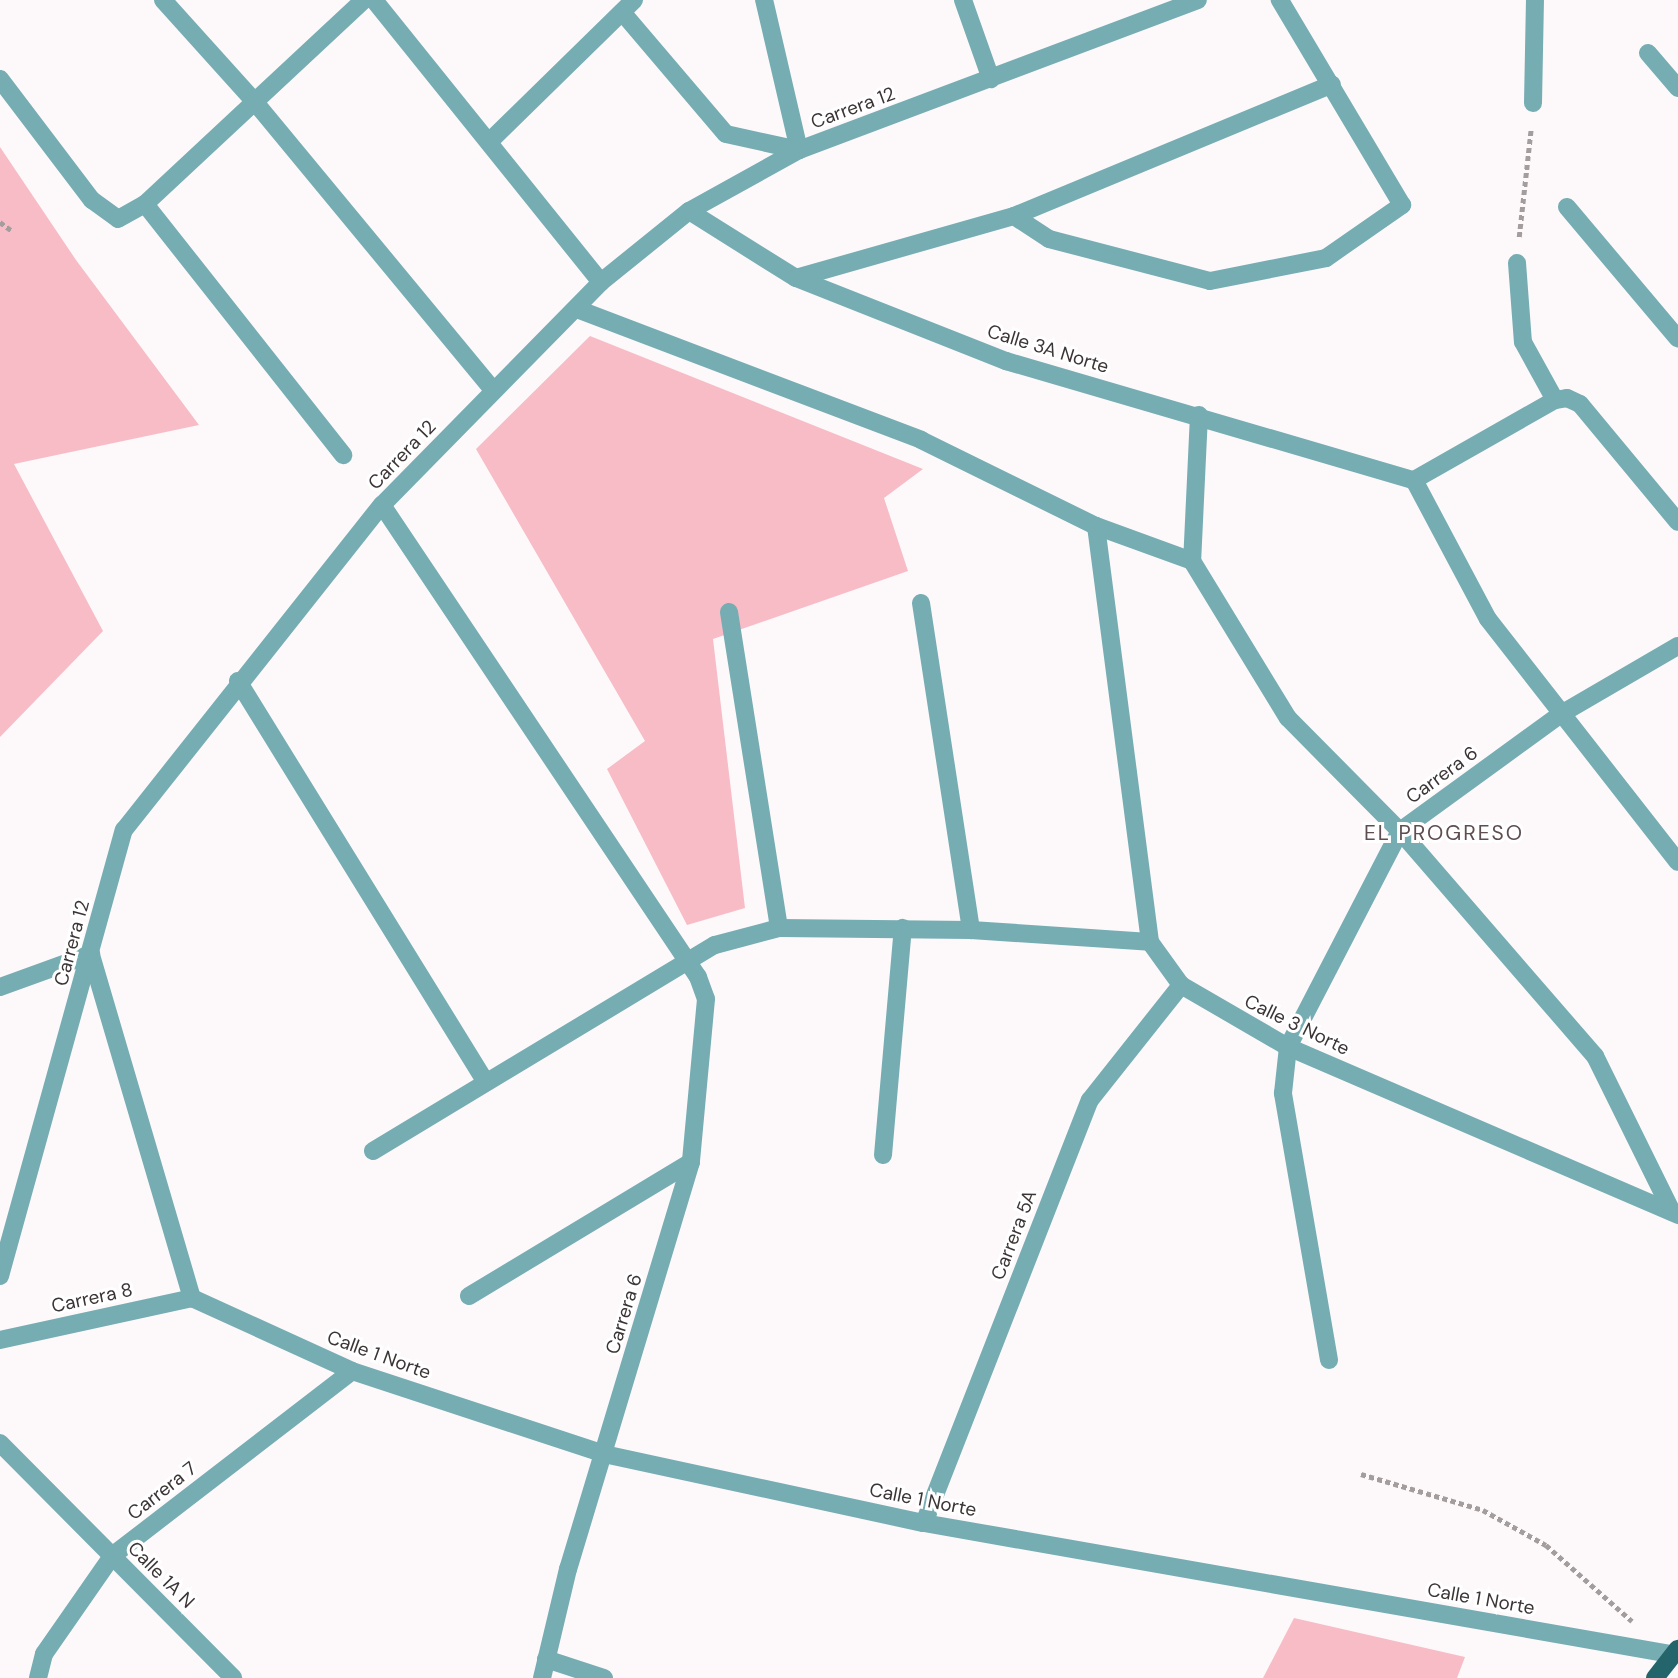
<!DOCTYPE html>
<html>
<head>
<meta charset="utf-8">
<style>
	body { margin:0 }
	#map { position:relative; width:1678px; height:1678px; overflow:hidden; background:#fdf9fa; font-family:"DM Sans",sans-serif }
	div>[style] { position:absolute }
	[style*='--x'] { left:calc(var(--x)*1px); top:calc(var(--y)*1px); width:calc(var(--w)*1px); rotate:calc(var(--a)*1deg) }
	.green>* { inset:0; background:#f7bcc6 }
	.path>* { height:4.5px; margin-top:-2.25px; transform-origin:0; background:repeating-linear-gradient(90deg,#a39d9e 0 5px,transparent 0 8.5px) }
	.minor>* { height:18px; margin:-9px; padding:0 9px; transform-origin:9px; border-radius:9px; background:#76adb3 }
	.major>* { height:18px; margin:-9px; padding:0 9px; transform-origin:9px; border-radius:9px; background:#23656b }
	span { translate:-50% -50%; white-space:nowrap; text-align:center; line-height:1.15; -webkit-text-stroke:6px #fff; paint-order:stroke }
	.street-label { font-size:19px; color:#3c3536 }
	.neighbourhood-label { font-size:21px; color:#5e4e51; letter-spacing:2px }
</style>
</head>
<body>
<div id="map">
	<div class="green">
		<div style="clip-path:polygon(0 147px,76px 260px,199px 425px,14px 464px,103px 631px,0 737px)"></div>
		<div style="clip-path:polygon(590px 336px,923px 469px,884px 498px,908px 571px,713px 639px,745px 908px,687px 925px,607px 769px,645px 741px,476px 449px)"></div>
		<div style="clip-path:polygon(1294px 1618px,1465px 1657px,1457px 1678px,1263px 1678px)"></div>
	</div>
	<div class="path">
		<div style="--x:0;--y:222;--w:14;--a:36"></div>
		<div style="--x:1519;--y:237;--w:110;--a:-83.7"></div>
		<div style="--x:1361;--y:1474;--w:127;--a:16.4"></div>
		<div style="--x:1483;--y:1510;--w:72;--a:29.1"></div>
		<div style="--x:1546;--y:1545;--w:115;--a:41.5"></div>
	</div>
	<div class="minor">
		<div style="--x:163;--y:0;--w:136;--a:48"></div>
		<div style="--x:254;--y:101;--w:375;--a:50.4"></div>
		<div style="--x:374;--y:0;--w:362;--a:51.2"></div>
		<div style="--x:963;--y:0;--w:84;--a:70.5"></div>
		<div style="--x:622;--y:12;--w:160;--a:49.6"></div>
		<div style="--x:726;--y:134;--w:75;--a:12.4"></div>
		<div style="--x:799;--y:150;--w:154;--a:-103.1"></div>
		<div style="--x:1648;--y:53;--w:46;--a:49.4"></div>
		<div style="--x:0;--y:79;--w:152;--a:52.8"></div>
		<div style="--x:92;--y:200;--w:32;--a:36"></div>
		<div style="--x:118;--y:219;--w:31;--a:-29"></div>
		<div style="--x:145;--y:204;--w:299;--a:-43"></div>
		<div style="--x:1533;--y:103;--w:103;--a:-88.9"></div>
		<div style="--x:489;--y:142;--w:203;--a:-44.4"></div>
		<div style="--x:145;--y:204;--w:320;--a:51.7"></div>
		<div style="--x:1567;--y:207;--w:172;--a:49.9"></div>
		<div style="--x:689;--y:211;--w:126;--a:32.1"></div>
		<div style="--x:796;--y:278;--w:226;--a:21.6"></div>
		<div style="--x:1006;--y:361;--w:425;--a:16.3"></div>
		<div style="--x:1014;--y:216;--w:42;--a:33.3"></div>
		<div style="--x:1049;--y:239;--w:166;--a:14.6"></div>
		<div style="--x:1210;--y:281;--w:118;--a:-11.2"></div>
		<div style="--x:1326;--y:258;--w:93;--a:-34.9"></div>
		<div style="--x:1402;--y:205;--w:239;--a:-120.8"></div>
		<div style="--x:1517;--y:263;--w:79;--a:85.7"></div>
		<div style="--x:1523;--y:342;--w:66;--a:61.1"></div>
		<div style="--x:796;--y:278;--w:227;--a:-15.9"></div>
		<div style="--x:1014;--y:216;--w:344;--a:-22.5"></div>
		<div style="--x:577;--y:309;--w:368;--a:20.8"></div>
		<div style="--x:921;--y:440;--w:195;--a:26.2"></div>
		<div style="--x:1096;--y:526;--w:102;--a:20"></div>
		<div style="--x:1199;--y:415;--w:146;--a:92.7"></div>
		<div style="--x:1192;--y:561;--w:184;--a:58.6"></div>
		<div style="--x:1288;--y:718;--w:159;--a:45.3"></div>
		<div style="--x:1400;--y:831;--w:298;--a:49.1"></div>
		<div style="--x:1595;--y:1056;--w:174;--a:63.7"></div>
		<div style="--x:1414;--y:480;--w:157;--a:62"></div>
		<div style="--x:1488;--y:619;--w:308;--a:52"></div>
		<div style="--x:1414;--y:480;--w:162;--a:-29.6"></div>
		<div style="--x:1555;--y:400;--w:12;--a:-9"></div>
		<div style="--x:1567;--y:398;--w:14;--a:25"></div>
		<div style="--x:1580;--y:404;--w:153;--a:50.3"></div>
		<div style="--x:382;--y:505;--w:568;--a:56.2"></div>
		<div style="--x:698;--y:977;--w:23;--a:70"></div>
		<div style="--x:706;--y:999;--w:164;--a:95.3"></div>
		<div style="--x:691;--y:1162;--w:425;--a:106.8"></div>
		<div style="--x:568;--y:1569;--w:112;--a:103.4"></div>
		<div style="--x:1096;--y:526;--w:419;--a:82.6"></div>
		<div style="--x:1150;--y:942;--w:53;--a:54.2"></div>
		<div style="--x:1181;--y:985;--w:124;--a:30.1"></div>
		<div style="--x:1288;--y:1047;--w:425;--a:23.3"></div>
		<div style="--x:921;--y:603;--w:331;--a:81.3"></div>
		<div style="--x:729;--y:612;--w:320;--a:81"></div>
		<div style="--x:238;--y:681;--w:470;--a:58.3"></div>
		<div style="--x:91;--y:955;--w:358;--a:73.6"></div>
		<div style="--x:0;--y:987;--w:97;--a:-19.9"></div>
		<div style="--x:373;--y:1151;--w:399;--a:-31.1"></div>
		<div style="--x:715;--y:945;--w:66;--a:-14.9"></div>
		<div style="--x:779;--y:928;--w:192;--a:0.6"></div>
		<div style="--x:971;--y:930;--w:179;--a:3.8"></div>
		<div style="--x:883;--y:1155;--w:228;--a:-85"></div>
		<div style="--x:0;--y:1276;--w:463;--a:-74.5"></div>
		<div style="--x:124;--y:830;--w:415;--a:-51.6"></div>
		<div style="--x:382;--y:505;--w:313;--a:-45.5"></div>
		<div style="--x:601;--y:282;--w:113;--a:-38.9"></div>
		<div style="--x:689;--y:211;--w:126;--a:-29"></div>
		<div style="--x:799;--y:150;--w:426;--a:-20.6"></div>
		<div style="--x:469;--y:1296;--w:259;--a:-31.1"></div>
		<div style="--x:192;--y:1298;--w:176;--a:24.5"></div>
		<div style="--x:352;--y:1371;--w:265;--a:18.2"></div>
		<div style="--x:604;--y:1454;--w:327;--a:12.2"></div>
		<div style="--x:924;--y:1523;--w:757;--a:9.96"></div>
		<div style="--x:0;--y:1340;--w:197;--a:-12.3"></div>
		<div style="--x:1329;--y:1360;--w:271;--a:-99.8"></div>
		<div style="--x:1283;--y:1093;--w:46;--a:-83.8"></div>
		<div style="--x:1288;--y:1047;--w:243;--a:-62.6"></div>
		<div style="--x:1400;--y:831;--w:199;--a:-36"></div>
		<div style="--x:1561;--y:714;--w:135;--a:-30.2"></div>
		<div style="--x:0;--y:1443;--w:331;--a:45.2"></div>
		<div style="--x:924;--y:1523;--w:454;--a:-68.6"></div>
		<div style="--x:1090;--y:1100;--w:147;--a:-51.6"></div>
		<div style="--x:546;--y:1659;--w:61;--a:18.1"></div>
		<div style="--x:38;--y:1678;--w:25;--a:-76"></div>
		<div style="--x:44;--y:1654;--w:119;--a:-55.2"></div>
		<div style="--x:112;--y:1556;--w:303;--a:-37.6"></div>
	</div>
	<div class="major">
		<div style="--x:1655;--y:1678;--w:37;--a:-52"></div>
	</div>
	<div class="street-label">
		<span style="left:853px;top:108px;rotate:-20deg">Carrera 12</span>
		<span style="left:1048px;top:349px;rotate:17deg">Calle 3A Norte</span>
		<span style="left:402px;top:455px;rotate:-46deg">Carrera 12</span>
		<span style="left:1442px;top:775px;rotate:-36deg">Carrera 6</span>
		<span style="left:72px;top:943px;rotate:-75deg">Carrera 12</span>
		<span style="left:1297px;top:1025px;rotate:26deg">Calle 3 Norte</span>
		<span style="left:1014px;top:1235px;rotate:-69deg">Carrera 5A</span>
		<span style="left:92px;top:1298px;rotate:-12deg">Carrera 8</span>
		<span style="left:624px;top:1314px;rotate:-73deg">Carrera 6</span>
		<span style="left:379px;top:1355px;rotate:20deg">Calle 1 Norte</span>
		<span style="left:162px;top:1491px;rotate:-38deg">Carrera 7</span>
		<span style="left:923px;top:1500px;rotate:11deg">Calle 1 Norte</span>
		<span style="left:161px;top:1575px;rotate:45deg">Calle 1A N</span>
		<span style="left:1481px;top:1599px;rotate:10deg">Calle 1 Norte</span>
	</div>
	<div class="neighbourhood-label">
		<span style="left:1444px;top:833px">EL PROGRESO</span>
	</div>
</div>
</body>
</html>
